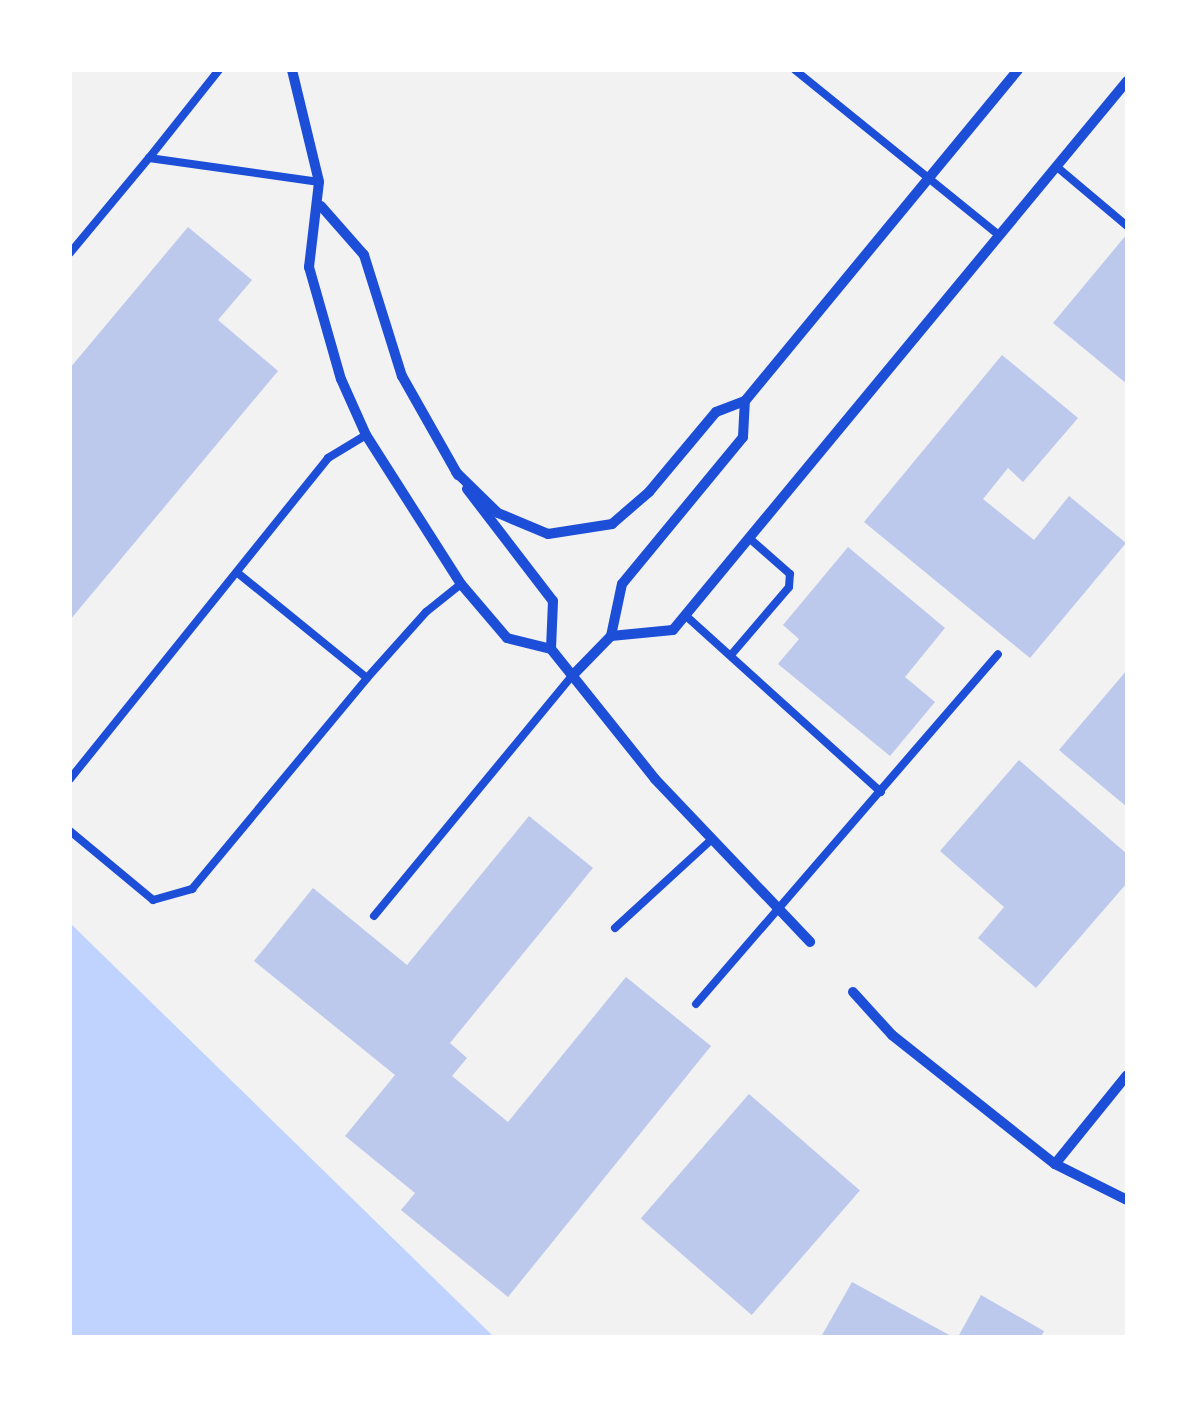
<!DOCTYPE html>
<html>
<head>
<meta charset="utf-8">
<style>
	body { margin:0 }
	#map { position:relative; width:1197px; height:1407px; overflow:hidden; background:#f2f2f2; font-family:"Golos Text",sans-serif }
	div>[style] { position:absolute }
	[style*='--x'] { left:calc(var(--x)*1px); top:calc(var(--y)*1px); width:calc(var(--w)*1px); rotate:calc(var(--a)*1deg) }
	.water>* { inset:0; background:#bfd3fe }
	.building>* { inset:0; background:#bdc9ec; transform-origin:0 0 }
	.service>* { height:8px; margin:-4px; padding:0 4px; transform-origin:4px; border-radius:4px; background:#1d4ed8 }
	.minor>* { height:10px; margin:-5px; padding:0 5px; transform-origin:5px; border-radius:5px; background:#1d4ed8 }
	span { translate:-50% -50%; white-space:nowrap; text-align:center; line-height:1.15; -webkit-text-stroke:10px #fff; paint-order:stroke }
	.frame { position:absolute; inset:0; border:72px solid #fff; pointer-events:none }
</style>
</head>
<body>
<div id="map">
	<div class="water">
		<div style="clip-path:polygon(70px 923px,494px 1337px,70px 1337px)"></div>
	</div>
	<div class="building">
		<div style="clip-path:polygon(188px 227px,252px 280px,218px 320px,278px 371px,70px 620px,70px 368px)"></div>
		<div style="clip-path:polygon(1127px 234px,1127px 384px,1053px 323px)"></div>
		<div style="clip-path:polygon(1002px 355px,1078px 418px,1023px 482px,1008px 468px,983px 499px,1034px 540px,1069px 496px,1126px 543px,1030px 658px,864px 522px)"></div>
		<div style="clip-path:polygon(848px 547px,945px 628px,905px 677px,935px 702px,890px 756px,778px 664px,799px 639px,783px 625px)"></div>
		<div style="clip-path:polygon(1127px 670px,1127px 807px,1059px 750px)"></div>
		<div style="clip-path:polygon(1019px 760px,1127px 854px,1127px 883px,1036px 988px,978px 938px,1004px 907px,940px 851px)"></div>
		<div style="clip-path:polygon(529px 816px,593px 868px,450px 1043px,467px 1058px,452px 1076px,508px 1122px,626px 977px,711px 1046px,508px 1297px,401px 1210px,415px 1193px,345px 1136px,395px 1075px,254px 961px,313px 888px,407px 965px)"></div>
		<div style="left:749px;top:1094px;width:147px;height:165px;rotate:41deg"></div>
		<div style="clip-path:polygon(852px 1282px,953px 1337px,821px 1337px)"></div>
		<div style="clip-path:polygon(981px 1295px,1044px 1331px,1041px 1337px,958px 1337px)"></div>
	</div>
	<div class="service">
		<div style="--x:795;--y:70;--w:262;--a:39"></div>
		<div style="--x:149;--y:158;--w:112;--a:-51.5"></div>
		<div style="--x:1057;--y:167;--w:92;--a:40.1"></div>
		<div style="--x:70;--y:253;--w:124;--a:-50.3"></div>
		<div style="--x:149;--y:158;--w:172;--a:8"></div>
		<div style="--x:685;--y:615;--w:264;--a:42.1"></div>
		<div style="--x:731;--y:655;--w:89;--a:-49.5"></div>
		<div style="--x:789;--y:587;--w:13;--a:-86"></div>
		<div style="--x:790;--y:574;--w:55;--a:-138.7"></div>
		<div style="--x:367;--y:678;--w:89;--a:-48.2"></div>
		<div style="--x:426;--y:612;--w:45;--a:-38.7"></div>
		<div style="--x:70;--y:779;--w:412;--a:-51.2"></div>
		<div style="--x:328;--y:458;--w:44;--a:-31.2"></div>
		<div style="--x:70;--y:831;--w:108;--a:39.7"></div>
		<div style="--x:153;--y:900;--w:41;--a:-15.8"></div>
		<div style="--x:192;--y:889;--w:274;--a:-50.3"></div>
		<div style="--x:367;--y:678;--w:166;--a:-140.9"></div>
		<div style="--x:374;--y:916;--w:313;--a:-50.5"></div>
		<div style="--x:615;--y:928;--w:130;--a:-42.5"></div>
		<div style="--x:696;--y:1004;--w:462;--a:-49.2"></div>
	</div>
	<div class="minor">
		<div style="--x:292;--y:70;--w:115;--a:76.4"></div>
		<div style="--x:319;--y:182;--w:86;--a:96.7"></div>
		<div style="--x:309;--y:267;--w:116;--a:74.1"></div>
		<div style="--x:341;--y:379;--w:61;--a:65.9"></div>
		<div style="--x:366;--y:435;--w:177;--a:57.5"></div>
		<div style="--x:461;--y:584;--w:71;--a:49.6"></div>
		<div style="--x:507;--y:638;--w:45;--a:14"></div>
		<div style="--x:551;--y:649;--w:166;--a:51.3"></div>
		<div style="--x:655;--y:779;--w:225;--a:46.4"></div>
		<div style="--x:321;--y:206;--w:65;--a:48.7"></div>
		<div style="--x:364;--y:255;--w:127;--a:72.6"></div>
		<div style="--x:402;--y:376;--w:114;--a:60.5"></div>
		<div style="--x:456;--y:472;--w:59;--a:44.3"></div>
		<div style="--x:498;--y:513;--w:54;--a:22.8"></div>
		<div style="--x:548;--y:534;--w:65;--a:-8.9"></div>
		<div style="--x:612;--y:524;--w:49;--a:-40.9"></div>
		<div style="--x:649;--y:492;--w:104;--a:-50.1"></div>
		<div style="--x:716;--y:412;--w:31;--a:-21"></div>
		<div style="--x:745;--y:401;--w:429;--a:-50.5"></div>
		<div style="--x:467;--y:489;--w:141;--a:52.5"></div>
		<div style="--x:553;--y:601;--w:48;--a:92.4"></div>
		<div style="--x:611;--y:636;--w:62;--a:-5.5"></div>
		<div style="--x:673;--y:630;--w:712;--a:-50.41"></div>
		<div style="--x:573;--y:675;--w:54;--a:-45.7"></div>
		<div style="--x:611;--y:636;--w:53;--a:-78.1"></div>
		<div style="--x:622;--y:584;--w:190;--a:-50.5"></div>
		<div style="--x:743;--y:437;--w:36;--a:-87"></div>
		<div style="--x:853;--y:992;--w:58;--a:47.8"></div>
		<div style="--x:892;--y:1035;--w:208;--a:38.4"></div>
		<div style="--x:1055;--y:1164;--w:80;--a:26.6"></div>
		<div style="--x:1055;--y:1164;--w:114;--a:-51"></div>
	</div>
	<div class="frame"></div>
</div>
</body>
</html>
